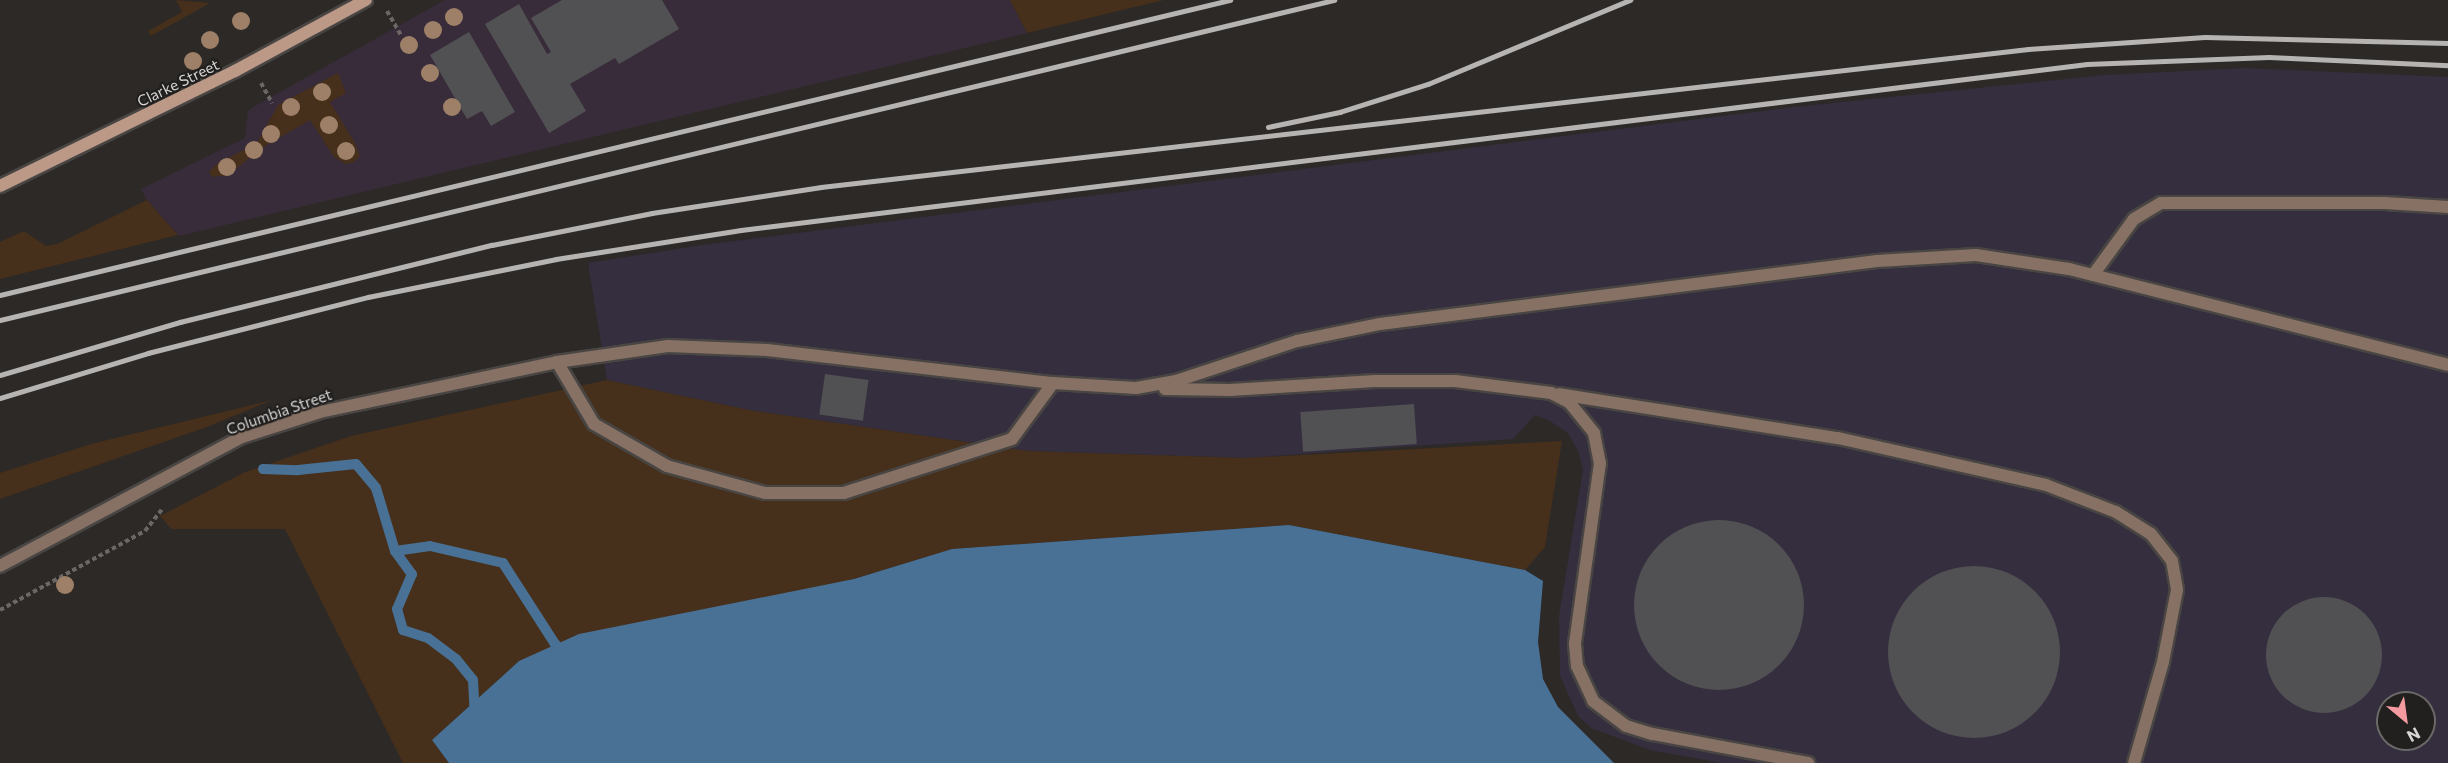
<!DOCTYPE html>
<html>
<head>
<meta charset="utf-8">
<style>
	body { margin:0 }
	#map { position:relative; width:2448px; height:763px; overflow:hidden; background:#2c2927; font-family:Commissioner,sans-serif }
	div>[style] { position:absolute }
	[style*='--x'] { left:calc(var(--x)*1px); top:calc(var(--y)*1px); width:calc(var(--w)*1px); rotate:calc(var(--a)*1deg) }
	.commercial>* { inset:0; background:#392c3a }
	.industrial>* { inset:0; background:#342e3e }
	.green>* { inset:0; background:#462f1b }
	.water>* { inset:0; background:#497195 }
	.stream>* { height:10px; margin:-5px; padding:0 5px; transform-origin:5px; border-radius:5px; background:#497195 }
	.building>* { inset:0; background:#515053; transform-origin:0 0 }
	.round { border-radius:50% }
	.path>* { height:4px; margin-top:-2px; transform-origin:0; background:repeating-linear-gradient(90deg,#6a6766 0 4.5px,transparent 0 7.5px) }
	.roads { filter:drop-shadow(2px 0 #484543) drop-shadow(-2px 0 #484543) drop-shadow(0 2px #484543) drop-shadow(0 -2px #484543) }
	.lane>* { height:12px; margin:-6px; padding:0 6px; transform-origin:6px; border-radius:6px; background:#877165 }
	.street>* { height:12px; margin:-6px; padding:0 6px; transform-origin:6px; border-radius:6px; background:#877165 }
	.secondary>* { height:12px; margin:-6px; padding:0 6px; transform-origin:6px; border-radius:6px; background:#bc9887 }
	.rail>* { height:4.5px; margin:-2.25px; padding:0 2.25px; transform-origin:2.25px; border-radius:2.25px; background:#b6b4b3 }
	.trees>* { width:18px; height:18px; margin:-9px; border-radius:50%; background:#9d8067 }
	span { translate:-50% -50%; white-space:nowrap; text-align:center; line-height:1.15; -webkit-text-stroke:4.5px #22201e; paint-order:stroke }
	.street-label { font-size:15px; color:#d9d7d6 }
	.north { position:absolute; left:2376px; top:691px; width:60px; height:60px; box-sizing:border-box; background:#22201e; border:2px solid #6b6968; border-radius:50%; rotate:151deg; font-size:16px; font-weight:700; line-height:24px; text-align:center; color:#d9d7d6 }
	.north::after { content:''; display:block; margin:auto; width:21px; height:27px; background:#f49aa1; clip-path:polygon(50% 0,100% 100%,50% 72%,0 100%) }
</style>
</head>
<body>
<div id="map">
	<div class="commercial">
		<div style="clip-path:polygon(445px 0,1010px 0,1027px 33px,179px 236px,147px 200px,141px 189px,245px 138px,248px 111px,255px 106px)"></div>
	</div>
	<div class="industrial">
		<div style="clip-path:polygon(evenodd,2244px 68px,2448px 77px,2448px 763px,1722px 763px,1650px 750px,1591px 728px,1578px 716px,1560px 676px,1559px 616px,1583px 470px,1579px 453px,1568px 433px,1548px 420px,1535px 415px,1513px 439px,1246px 458px,1028px 451px,749px 410px,607px 380px,588px 263px,702px 245px,1794px 107px,2104px 75px,2244px 68px,2388px 703px,2424px 703px,2424px 739px,2388px 739px,2388px 703px)"></div>
	</div>
	<div class="green">
		<div style="clip-path:polygon(176px 0,210px 3px,151px 36px,148px 31px,182px 12px)"></div>
		<div style="clip-path:polygon(1010px 0,1164px 0,1027px 33px)"></div>
		<div style="clip-path:polygon(338px 73px,346px 93px,330px 102px,355px 143px,360px 156px,354px 162px,346px 164px,334px 157px,310px 120px,265px 146px,228px 175px,212px 177px,209px 172px,217px 164px,257px 143px,278px 105px)"></div>
		<div style="clip-path:polygon(147px 200px,178px 235px,0 279px,0 242px,24px 231px,46px 246px,57px 244px)"></div>
		<div style="clip-path:polygon(607px 380px,749px 410px,1028px 451px,1246px 458px,1562px 441px,1545px 547px,1525px 570px,1289px 525px,952px 549px,854px 579px,519px 661px,432px 740px,449px 763px,403px 763px,285px 529px,171px 529px,160px 516px,245px 472px,351px 436px)"></div>
		<div style="clip-path:polygon(272px 400px,207px 427px,0 499px,0 473px,91px 444px)"></div>
	</div>
	<div class="water">
		<div style="clip-path:polygon(1289px 525px,1525px 570px,1543px 581px,1538px 642px,1543px 679px,1558px 707px,1614px 763px,449px 763px,432px 740px,519px 661px,579px 634px,854px 579px,952px 549px)"></div>
	</div>
	<div class="stream">
		<div style="--x:263;--y:469;--w:35;--a:2"></div>
		<div style="--x:298;--y:470;--w:58;--a:-5.9"></div>
		<div style="--x:356;--y:464;--w:31;--a:50"></div>
		<div style="--x:376;--y:488;--w:66;--a:73.2"></div>
		<div style="--x:395;--y:551;--w:35;--a:-8"></div>
		<div style="--x:430;--y:546;--w:75;--a:13.1"></div>
		<div style="--x:503;--y:563;--w:96;--a:57.3"></div>
		<div style="--x:555;--y:644;--w:13;--a:42"></div>
		<div style="--x:395;--y:551;--w:29;--a:54"></div>
		<div style="--x:412;--y:574;--w:38;--a:113"></div>
		<div style="--x:397;--y:609;--w:22;--a:74"></div>
		<div style="--x:403;--y:630;--w:26;--a:18"></div>
		<div style="--x:428;--y:638;--w:35;--a:37"></div>
		<div style="--x:456;--y:659;--w:27;--a:51"></div>
		<div style="--x:473;--y:680;--w:36;--a:87"></div>
	</div>
	<div class="building">
		<div style="clip-path:polygon(562px 0,662px 0,679px 29px,619px 64px,615px 58px,570px 84px,586px 111px,549px 133px,485px 24px,519px 4px,547px 54px,551px 52px,531px 18px)"></div>
		<div style="clip-path:polygon(469px 32px,515px 112px,491px 126px,482px 111px,467px 119px,430px 55px)"></div>
		<div style="left:825px;top:374px;width:44px;height:41px;rotate:8deg"></div>
		<div style="left:1414px;top:404px;width:40px;height:114px;rotate:86deg"></div>
		<div class="round" style="left:1634px;top:520px;width:170px;height:170px"></div>
		<div class="round" style="left:1888px;top:566px;width:172px;height:172px"></div>
		<div class="round" style="left:2266px;top:597px;width:116px;height:116px"></div>
	</div>
	<div class="path">
		<div style="--x:387;--y:11;--w:28;--a:60"></div>
		<div style="--x:261;--y:83;--w:23;--a:61"></div>
		<div style="--x:0;--y:610;--w:165;--a:-28.6"></div>
		<div style="--x:145;--y:531;--w:29;--a:-52"></div>
	</div>
	<div class="roads">
		<div class="lane">
			<div style="--x:2093;--y:275;--w:69;--a:-53.8"></div>
			<div style="--x:2134;--y:219;--w:31;--a:-31"></div>
			<div style="--x:2161;--y:203;--w:224;--a:0"></div>
			<div style="--x:2385;--y:203;--w:63;--a:3.6"></div>
			<div style="--x:1053;--y:383;--w:69;--a:126.2"></div>
			<div style="--x:1012;--y:439;--w:176;--a:162.2"></div>
			<div style="--x:844;--y:493;--w:79;--a:180"></div>
			<div style="--x:765;--y:493;--w:102;--a:-164.6"></div>
			<div style="--x:667;--y:466;--w:84;--a:-150.1"></div>
			<div style="--x:594;--y:424;--w:72;--a:-120.8"></div>
			<div style="--x:557;--y:362;--w:112;--a:-8.2"></div>
			<div style="--x:668;--y:346;--w:99;--a:2.3"></div>
			<div style="--x:767;--y:350;--w:288;--a:6.6"></div>
			<div style="--x:1053;--y:383;--w:83;--a:3.4"></div>
			<div style="--x:1136;--y:388;--w:41;--a:-9.9"></div>
			<div style="--x:1176;--y:381;--w:127;--a:-18.3"></div>
			<div style="--x:1297;--y:341;--w:85;--a:-11.6"></div>
			<div style="--x:1380;--y:324;--w:501;--a:-7.22"></div>
			<div style="--x:1877;--y:261;--w:99;--a:-3.5"></div>
			<div style="--x:1976;--y:255;--w:94;--a:8.6"></div>
			<div style="--x:2069;--y:269;--w:391;--a:14.2"></div>
			<div style="--x:1165;--y:389;--w:65;--a:0.9"></div>
			<div style="--x:1230;--y:390;--w:145;--a:-3.6"></div>
			<div style="--x:1375;--y:381;--w:80;--a:0"></div>
			<div style="--x:1455;--y:381;--w:97;--a:7.1"></div>
			<div style="--x:1551;--y:393;--w:20;--a:27"></div>
			<div style="--x:1569;--y:402;--w:40;--a:51"></div>
			<div style="--x:1594;--y:433;--w:31;--a:79"></div>
			<div style="--x:1600;--y:463;--w:183;--a:97.9"></div>
			<div style="--x:1575;--y:644;--w:22;--a:85"></div>
			<div style="--x:1577;--y:666;--w:38;--a:65"></div>
			<div style="--x:1593;--y:701;--w:41;--a:37.1"></div>
			<div style="--x:1626;--y:726;--w:28;--a:17"></div>
			<div style="--x:1653;--y:734;--w:158;--a:10.6"></div>
			<div style="--x:1559;--y:394;--w:282;--a:9"></div>
			<div style="--x:1838;--y:438;--w:213;--a:12.7"></div>
			<div style="--x:2046;--y:485;--w:75;--a:21.1"></div>
			<div style="--x:2116;--y:512;--w:41;--a:32.2"></div>
			<div style="--x:2151;--y:534;--w:34;--a:52"></div>
			<div style="--x:2172;--y:561;--w:29;--a:80"></div>
			<div style="--x:2177;--y:590;--w:73;--a:101"></div>
			<div style="--x:2163;--y:662;--w:105;--a:106"></div>
		</div>
		<div class="street">
			<div style="--x:0;--y:566;--w:274;--a:-28.1"></div>
			<div style="--x:242;--y:437;--w:82;--a:-17.8"></div>
			<div style="--x:320;--y:412;--w:242;--a:-11.9"></div>
		</div>
		<div class="secondary">
			<div style="--x:0;--y:186;--w:262;--a:-26.1"></div>
			<div style="--x:235;--y:71;--w:149;--a:-28.5"></div>
		</div>
	</div>
	<div class="rail">
		<div style="--x:1268;--y:127;--w:74;--a:-11.8"></div>
		<div style="--x:1340;--y:112;--w:92;--a:-17.7"></div>
		<div style="--x:1428;--y:84;--w:219;--a:-22.6"></div>
		<div style="--x:0;--y:295;--w:1265;--a:-13.49"></div>
		<div style="--x:0;--y:320;--w:1372;--a:-13.49"></div>
		<div style="--x:0;--y:375;--w:188;--a:-16.4"></div>
		<div style="--x:180;--y:322;--w:321;--a:-13.9"></div>
		<div style="--x:492;--y:245;--w:163;--a:-11.3"></div>
		<div style="--x:652;--y:213;--w:171;--a:-8.7"></div>
		<div style="--x:821;--y:187;--w:1215;--a:-6.52"></div>
		<div style="--x:2028;--y:49;--w:177;--a:-3.9"></div>
		<div style="--x:2205;--y:37;--w:243;--a:1.4"></div>
		<div style="--x:0;--y:398;--w:155;--a:-16.9"></div>
		<div style="--x:148;--y:353;--w:227;--a:-14.3"></div>
		<div style="--x:368;--y:297;--w:192;--a:-11.4"></div>
		<div style="--x:556;--y:259;--w:187;--a:-8.9"></div>
		<div style="--x:741;--y:230;--w:1356;--a:-7.03"></div>
		<div style="--x:2087;--y:64;--w:182;--a:-2.2"></div>
		<div style="--x:2269;--y:57;--w:179;--a:2.6"></div>
	</div>
	<div class="trees">
		<div style="left:454px;top:17px"></div>
		<div style="left:241px;top:21px"></div>
		<div style="left:433px;top:30px"></div>
		<div style="left:210px;top:40px"></div>
		<div style="left:409px;top:45px"></div>
		<div style="left:193px;top:61px"></div>
		<div style="left:430px;top:73px"></div>
		<div style="left:322px;top:92px"></div>
		<div style="left:291px;top:107px"></div>
		<div style="left:452px;top:107px"></div>
		<div style="left:329px;top:125px"></div>
		<div style="left:271px;top:134px"></div>
		<div style="left:254px;top:150px"></div>
		<div style="left:346px;top:151px"></div>
		<div style="left:227px;top:167px"></div>
		<div style="left:65px;top:585px"></div>
	</div>
	<div class="street-label">
		<span style="left:178px;top:83px;rotate:-26deg">Clarke Street</span>
		<span style="left:279px;top:412px;rotate:-19deg">Columbia Street</span>
	</div>
	<div class="north">N</div>
</div>
</body>
</html>
